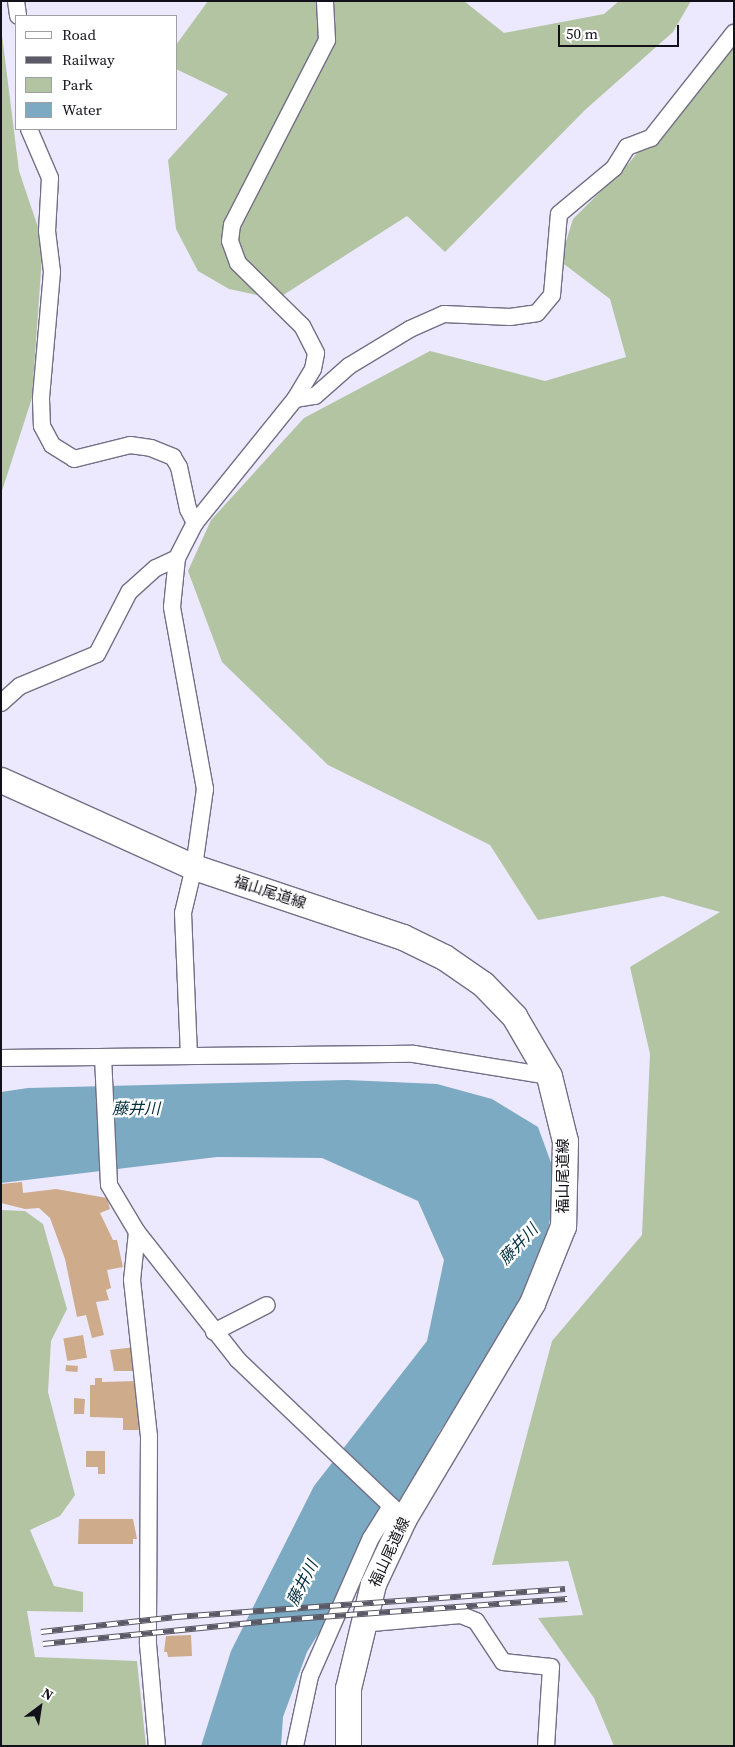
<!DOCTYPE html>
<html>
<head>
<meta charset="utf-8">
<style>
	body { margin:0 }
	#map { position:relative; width:735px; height:1747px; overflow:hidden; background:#ece9fe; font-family:"Source Serif 4","Noto Sans JP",serif }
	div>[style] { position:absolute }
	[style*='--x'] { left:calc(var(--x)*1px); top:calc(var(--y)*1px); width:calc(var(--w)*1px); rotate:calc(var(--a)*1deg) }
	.green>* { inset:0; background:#b2c4a1 }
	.water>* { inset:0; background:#7caac2 }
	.building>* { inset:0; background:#ceab8a; transform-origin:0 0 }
	.roads { filter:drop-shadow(1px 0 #726f86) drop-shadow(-1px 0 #726f86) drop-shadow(0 1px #726f86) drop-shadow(0 -1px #726f86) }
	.street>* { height:16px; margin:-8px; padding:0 8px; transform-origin:8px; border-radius:8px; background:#fff }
	.primary>* { height:25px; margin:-12.5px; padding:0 12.5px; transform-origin:12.5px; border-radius:12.5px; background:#fff }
	.rail>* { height:5.5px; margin-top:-2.75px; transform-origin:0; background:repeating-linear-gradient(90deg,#fff 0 11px,#5b5965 0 22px); box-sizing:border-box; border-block:1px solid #5b5965 }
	span { translate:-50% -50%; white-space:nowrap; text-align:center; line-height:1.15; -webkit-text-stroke:4.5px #fff; paint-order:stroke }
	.street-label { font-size:15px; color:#121119 }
	.water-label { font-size:16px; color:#022d3f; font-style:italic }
	.frame { position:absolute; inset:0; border:2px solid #121119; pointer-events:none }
	.legend { position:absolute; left:15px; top:15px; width:162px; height:115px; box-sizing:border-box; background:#fff; border:1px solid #a0a0a3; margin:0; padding:6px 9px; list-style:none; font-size:15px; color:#121119 }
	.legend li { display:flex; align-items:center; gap:10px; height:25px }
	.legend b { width:25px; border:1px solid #a0a0a3 }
	.north { position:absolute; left:15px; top:1682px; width:50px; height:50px; -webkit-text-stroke:4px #fff; paint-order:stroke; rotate:31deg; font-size:14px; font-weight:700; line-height:20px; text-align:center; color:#121119 }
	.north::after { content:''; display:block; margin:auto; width:18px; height:22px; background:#121119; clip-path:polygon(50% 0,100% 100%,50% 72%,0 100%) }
	.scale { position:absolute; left:558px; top:25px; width:121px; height:22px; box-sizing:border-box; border:2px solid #121119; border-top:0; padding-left:6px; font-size:15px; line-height:18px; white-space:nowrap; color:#121119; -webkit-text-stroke:4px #fff; paint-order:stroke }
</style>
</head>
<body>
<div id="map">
	<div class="green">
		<div style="clip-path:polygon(208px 1px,464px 1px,504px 33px,604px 14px,619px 1px,691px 1px,673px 32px,585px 110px,445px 252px,407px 216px,277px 299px,229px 289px,198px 271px,176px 229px,168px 160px,228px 94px,176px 69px,176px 45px)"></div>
		<div style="clip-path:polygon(1px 27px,19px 171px,43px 242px,32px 398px,1px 494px)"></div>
		<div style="clip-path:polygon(734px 33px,734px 1746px,614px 1746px,594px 1698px,538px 1618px,583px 1615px,568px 1561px,492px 1565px,552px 1341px,642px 1235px,650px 1054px,630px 967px,720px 912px,663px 896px,538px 920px,490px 845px,328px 765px,222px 662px,188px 571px,211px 520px,304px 418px,430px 351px,545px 381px,626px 357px,610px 299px,560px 261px,573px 219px,629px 163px)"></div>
		<div style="clip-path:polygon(1px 1210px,25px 1211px,43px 1224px,67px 1309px,51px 1341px,48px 1392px,75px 1495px,60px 1516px,30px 1530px,54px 1586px,83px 1592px,83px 1612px,27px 1611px,35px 1657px,137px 1661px,146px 1746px,1px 1746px)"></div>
	</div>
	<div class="water">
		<div style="clip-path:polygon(347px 1080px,437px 1084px,492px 1099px,538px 1127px,557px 1179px,546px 1242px,516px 1313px,440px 1431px,404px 1496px,307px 1652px,283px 1717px,281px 1746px,201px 1746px,231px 1651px,314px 1486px,427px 1341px,444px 1260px,418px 1201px,322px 1158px,217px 1157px,1px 1183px,1px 1092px,28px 1088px)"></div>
	</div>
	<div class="building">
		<div style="clip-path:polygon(22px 1182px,23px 1193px,56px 1189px,107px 1198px,110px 1209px,100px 1213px,113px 1240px,117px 1240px,123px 1267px,107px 1270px,111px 1288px,106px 1290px,109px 1300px,96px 1302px,104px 1335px,92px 1338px,86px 1315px,77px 1317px,65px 1259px,50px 1218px,39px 1208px,25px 1209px,1px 1203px,1px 1184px)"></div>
		<div style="left:83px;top:1335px;width:23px;height:20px;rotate:80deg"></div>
		<div style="clip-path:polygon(135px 1347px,137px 1371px,114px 1371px,110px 1350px)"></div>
		<div style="left:66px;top:1365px;width:12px;height:6px;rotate:5deg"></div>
		<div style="clip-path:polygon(95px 1378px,102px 1378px,102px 1382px,136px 1381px,142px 1430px,123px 1430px,123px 1418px,90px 1417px,90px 1385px,95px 1385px)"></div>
		<div style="clip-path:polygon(74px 1398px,85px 1399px,84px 1414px,74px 1414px)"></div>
		<div style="clip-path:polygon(86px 1451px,105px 1451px,105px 1474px,98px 1474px,98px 1467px,86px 1467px)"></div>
		<div style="clip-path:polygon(79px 1519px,133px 1519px,137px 1539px,133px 1539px,133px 1544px,78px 1544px)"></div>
		<div style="clip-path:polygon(191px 1635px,192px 1656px,168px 1657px,167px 1652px,164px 1652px,166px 1636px)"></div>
	</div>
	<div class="roads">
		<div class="street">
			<div style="--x:16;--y:1;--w:15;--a:82"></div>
			<div style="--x:29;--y:129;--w:53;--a:66.8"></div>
			<div style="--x:50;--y:178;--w:53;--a:93.2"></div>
			<div style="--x:47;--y:231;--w:41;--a:83"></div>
			<div style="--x:52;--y:272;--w:127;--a:95"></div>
			<div style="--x:41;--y:399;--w:27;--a:88"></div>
			<div style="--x:42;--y:426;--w:21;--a:62"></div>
			<div style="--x:52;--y:445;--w:26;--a:32"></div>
			<div style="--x:74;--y:459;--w:58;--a:-14"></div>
			<div style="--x:130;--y:445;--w:21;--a:8"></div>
			<div style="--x:151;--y:448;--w:24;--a:22"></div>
			<div style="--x:173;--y:457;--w:12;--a:59"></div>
			<div style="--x:179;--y:467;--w:43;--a:77.9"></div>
			<div style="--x:188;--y:509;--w:16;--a:63"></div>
			<div style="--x:295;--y:399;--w:20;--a:-9"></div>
			<div style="--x:315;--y:396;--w:45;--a:-41.4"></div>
			<div style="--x:349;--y:366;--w:71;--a:-31.2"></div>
			<div style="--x:410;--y:329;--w:37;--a:-24"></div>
			<div style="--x:444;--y:314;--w:66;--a:2.6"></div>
			<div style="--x:510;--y:317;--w:27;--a:-8"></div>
			<div style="--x:537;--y:313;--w:23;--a:-50"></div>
			<div style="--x:552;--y:295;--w:81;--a:-85.1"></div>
			<div style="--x:559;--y:214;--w:72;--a:-39.9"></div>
			<div style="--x:614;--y:168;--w:25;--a:-58"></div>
			<div style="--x:627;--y:147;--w:26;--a:-21"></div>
			<div style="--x:651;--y:138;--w:134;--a:-51.7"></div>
			<div style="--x:1;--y:703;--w:25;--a:-42"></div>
			<div style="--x:20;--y:686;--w:83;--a:-22.6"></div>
			<div style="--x:97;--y:654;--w:70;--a:-62.7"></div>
			<div style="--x:129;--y:592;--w:36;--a:-42"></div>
			<div style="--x:156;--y:568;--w:23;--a:-25"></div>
			<div style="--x:189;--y:1056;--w:143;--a:-92.4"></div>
			<div style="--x:183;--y:913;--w:47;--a:-76.6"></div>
			<div style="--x:194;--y:867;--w:79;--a:-82"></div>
			<div style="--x:205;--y:789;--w:185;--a:-100.3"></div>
			<div style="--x:172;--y:607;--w:49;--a:-84.2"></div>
			<div style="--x:177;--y:558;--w:39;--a:-63"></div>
			<div style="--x:195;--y:523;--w:159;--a:-51.1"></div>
			<div style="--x:295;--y:399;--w:35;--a:-59"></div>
			<div style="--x:313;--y:369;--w:16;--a:-79"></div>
			<div style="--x:316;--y:353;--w:30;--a:-117"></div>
			<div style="--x:302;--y:326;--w:90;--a:-135.5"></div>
			<div style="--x:238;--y:263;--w:23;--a:-110"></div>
			<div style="--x:230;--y:241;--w:16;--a:-83"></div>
			<div style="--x:232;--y:225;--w:208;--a:-62.8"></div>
			<div style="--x:327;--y:40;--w:39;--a:-93"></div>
			<div style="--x:103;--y:1057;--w:128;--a:87.3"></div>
			<div style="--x:109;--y:1185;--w:55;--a:59.2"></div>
			<div style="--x:137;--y:1232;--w:163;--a:51.7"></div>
			<div style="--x:238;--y:1360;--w:229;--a:43.6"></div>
			<div style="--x:1;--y:1058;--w:413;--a:-0.6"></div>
			<div style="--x:414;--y:1054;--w:137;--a:9.3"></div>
			<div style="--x:137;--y:1232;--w:48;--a:95.9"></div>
			<div style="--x:132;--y:1280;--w:157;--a:83.8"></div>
			<div style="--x:149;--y:1436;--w:208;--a:90.3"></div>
			<div style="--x:148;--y:1644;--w:102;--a:85"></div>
			<div style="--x:214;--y:1332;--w:59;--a:-27"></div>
			<div style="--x:361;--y:1624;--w:100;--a:-5.1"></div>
			<div style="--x:461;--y:1615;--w:16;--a:22"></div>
			<div style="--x:476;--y:1621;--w:49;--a:56.6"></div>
			<div style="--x:503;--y:1662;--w:48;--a:5.9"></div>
			<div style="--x:551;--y:1667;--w:79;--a:93.6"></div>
			<div style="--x:295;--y:1746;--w:72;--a:-77.9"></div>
			<div style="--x:310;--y:1676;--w:151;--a:-66.2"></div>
			<div style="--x:371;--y:1538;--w:38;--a:-58"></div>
		</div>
		<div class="primary">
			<div style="--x:1;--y:780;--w:212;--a:24.3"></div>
			<div style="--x:194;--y:867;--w:220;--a:18.5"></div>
			<div style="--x:403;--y:937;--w:46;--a:26"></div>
			<div style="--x:444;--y:957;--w:47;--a:34.7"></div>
			<div style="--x:483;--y:984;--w:45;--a:45.9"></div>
			<div style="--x:514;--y:1016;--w:69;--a:59.7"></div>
			<div style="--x:549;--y:1076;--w:67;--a:76.2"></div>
			<div style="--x:565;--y:1141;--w:85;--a:91.3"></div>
			<div style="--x:563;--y:1226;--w:83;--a:111.9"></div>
			<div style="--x:532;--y:1303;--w:250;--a:120.8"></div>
			<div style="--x:404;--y:1518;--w:73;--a:115.2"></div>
			<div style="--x:373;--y:1584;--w:107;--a:103.5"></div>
			<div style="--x:348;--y:1688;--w:58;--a:90"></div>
		</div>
	</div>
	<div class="rail">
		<div style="--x:41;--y:1632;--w:136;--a:-6.3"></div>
		<div style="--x:176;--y:1617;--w:390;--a:-4.1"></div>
		<div style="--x:43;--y:1644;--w:238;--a:-5.8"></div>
		<div style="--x:280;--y:1620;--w:288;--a:-4.2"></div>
	</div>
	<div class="street-label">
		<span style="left:270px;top:892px;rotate:18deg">福山尾道線</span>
		<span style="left:563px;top:1176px;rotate:-90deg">福山尾道線</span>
		<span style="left:389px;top:1552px;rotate:-65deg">福山尾道線</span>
	</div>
	<div class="water-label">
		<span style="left:136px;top:1108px">藤井川</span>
		<span style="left:518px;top:1244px;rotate:-47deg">藤井川</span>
		<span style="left:302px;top:1583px;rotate:-63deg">藤井川</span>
	</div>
	<div class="frame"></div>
	<ul class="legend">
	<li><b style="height:6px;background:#fff"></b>Road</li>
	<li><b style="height:6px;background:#5b5965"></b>Railway</li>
	<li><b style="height:14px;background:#b2c4a1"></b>Park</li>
	<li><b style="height:14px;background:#7caac2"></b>Water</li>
	</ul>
	<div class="north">N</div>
	<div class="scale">50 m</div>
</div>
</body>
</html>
